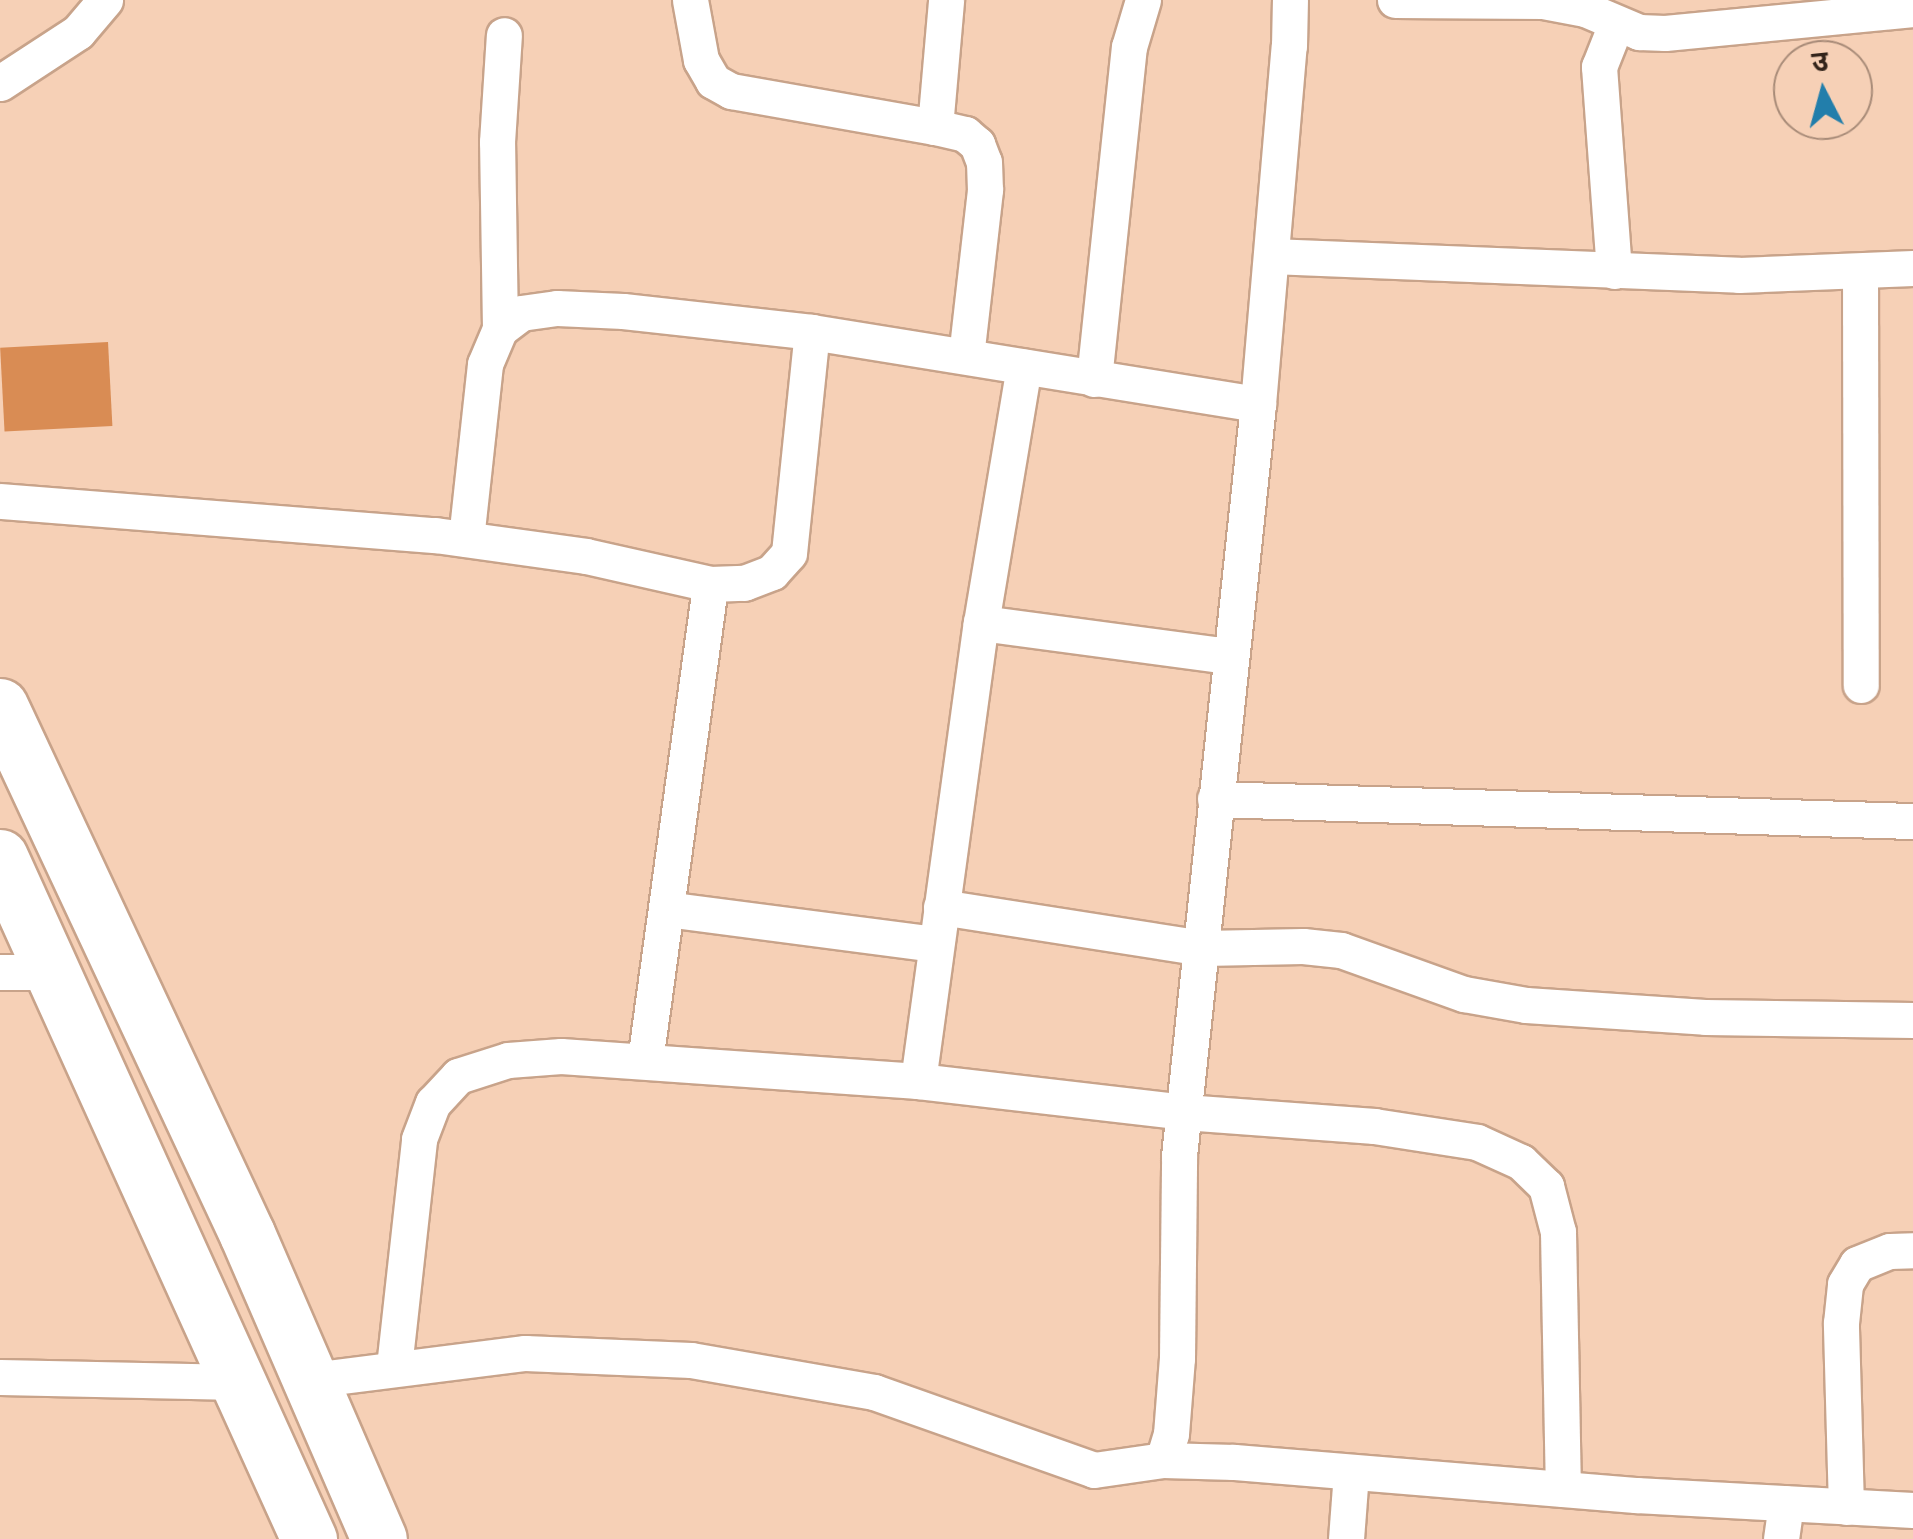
<!DOCTYPE html>
<html>
<head>
<meta charset="utf-8">
<style>
	body { margin:0 }
	#map { position:relative; width:1913px; height:1539px; overflow:hidden; background:#f6d0b6; font-family:Karla,"Noto Sans Devanagari",sans-serif }
	div>[style] { position:absolute }
	[style*='--x'] { left:calc(var(--x)*1px); top:calc(var(--y)*1px); width:calc(var(--w)*1px); rotate:calc(var(--a)*1deg) }
	.building>* { inset:0; background:#d98c54; transform-origin:0 0 }
	.roads { filter:drop-shadow(2px 0 #c8a38a) drop-shadow(-2px 0 #c8a38a) drop-shadow(0 2px #c8a38a) drop-shadow(0 -2px #c8a38a) }
	.street>* { height:35px; margin:-17.5px; padding:0 17.5px; transform-origin:17.5px; border-radius:17.5px; background:#fff }
	.highway>* { height:55px; margin:-27.5px; padding:0 27.5px; transform-origin:27.5px; border-radius:27.5px; background:#fff }
	span { translate:-50% -50%; white-space:nowrap; text-align:center; line-height:1.15; -webkit-text-stroke:8px #f6d0b6; paint-order:stroke }
	.north { position:absolute; left:1773px; top:40px; width:100px; height:100px; box-sizing:border-box; background:#f6d0b6; border:2px solid #a88b78; border-radius:50%; rotate:354deg; font-size:28px; font-weight:700; line-height:40px; text-align:center; color:#33241b }
	.north::after { content:''; display:block; margin:auto; width:35px; height:45px; background:#227eab; clip-path:polygon(50% 0,100% 100%,50% 72%,0 100%) }
</style>
</head>
<body>
<div id="map">
	<div class="building">
		<div style="left:108px;top:342px;width:84px;height:108px;rotate:87deg"></div>
	</div>
	<div class="roads">
		<div class="street">
			<div style="--x:690;--y:0;--w:61;--a:79.6"></div>
			<div style="--x:701;--y:60;--w:24;--a:60"></div>
			<div style="--x:713;--y:81;--w:21;--a:29"></div>
			<div style="--x:731;--y:91;--w:207;--a:10"></div>
			<div style="--x:935;--y:127;--w:31;--a:13"></div>
			<div style="--x:965;--y:134;--w:16;--a:40"></div>
			<div style="--x:977;--y:144;--w:19;--a:69"></div>
			<div style="--x:984;--y:162;--w:28;--a:88"></div>
			<div style="--x:985;--y:190;--w:167;--a:96.5"></div>
			<div style="--x:1395;--y:0;--w:148;--a:0.4"></div>
			<div style="--x:1543;--y:1;--w:43;--a:10.8"></div>
			<div style="--x:1585;--y:9;--w:59;--a:23.1"></div>
			<div style="--x:1639;--y:32;--w:26;--a:2"></div>
			<div style="--x:1665;--y:33;--w:249;--a:-5.5"></div>
			<div style="--x:0;--y:83;--w:93;--a:-33.2"></div>
			<div style="--x:78;--y:32;--w:42;--a:-49.8"></div>
			<div style="--x:935;--y:127;--w:127;--a:-85"></div>
			<div style="--x:1271;--y:256;--w:468;--a:2.3"></div>
			<div style="--x:1739;--y:275;--w:174;--a:-2.3"></div>
			<div style="--x:1614;--y:271;--w:205;--a:-94.2"></div>
			<div style="--x:1599;--y:67;--w:46;--a:-68.4"></div>
			<div style="--x:1860;--y:271;--w:414;--a:89.9"></div>
			<div style="--x:500;--y:329;--w:187;--a:-90.9"></div>
			<div style="--x:497;--y:142;--w:107;--a:-86.3"></div>
			<div style="--x:1094;--y:379;--w:334;--a:-84"></div>
			<div style="--x:1129;--y:47;--w:49;--a:-73.4"></div>
			<div style="--x:0;--y:501;--w:436;--a:4.5"></div>
			<div style="--x:435;--y:535;--w:152;--a:7.9"></div>
			<div style="--x:586;--y:556;--w:127;--a:12.7"></div>
			<div style="--x:710;--y:584;--w:34;--a:-2"></div>
			<div style="--x:744;--y:583;--w:30;--a:-21"></div>
			<div style="--x:772;--y:572;--w:25;--a:-48"></div>
			<div style="--x:789;--y:553;--w:222;--a:-84.1"></div>
			<div style="--x:466;--y:539;--w:176;--a:-83.8"></div>
			<div style="--x:485;--y:364;--w:38;--a:-67"></div>
			<div style="--x:500;--y:329;--w:26;--a:-37"></div>
			<div style="--x:521;--y:313;--w:36;--a:-8"></div>
			<div style="--x:557;--y:308;--w:66;--a:2.6"></div>
			<div style="--x:623;--y:311;--w:190;--a:6.3"></div>
			<div style="--x:812;--y:332;--w:452;--a:9.2"></div>
			<div style="--x:981;--y:623;--w:250;--a:7.6"></div>
			<div style="--x:1215;--y:799;--w:698;--a:1.81"></div>
			<div style="--x:941;--y:907;--w:265;--a:8.9"></div>
			<div style="--x:1203;--y:948;--w:100;--a:-1.1"></div>
			<div style="--x:1303;--y:946;--w:38;--a:6"></div>
			<div style="--x:1341;--y:950;--w:131;--a:19.7"></div>
			<div style="--x:1464;--y:994;--w:63;--a:10.1"></div>
			<div style="--x:1526;--y:1005;--w:179;--a:3.8"></div>
			<div style="--x:1705;--y:1017;--w:208;--a:0.8"></div>
			<div style="--x:666;--y:909;--w:272;--a:7.4"></div>
			<div style="--x:0;--y:972;--w:51;--a:0"></div>
			<div style="--x:645;--y:1061;--w:481;--a:-82.2"></div>
			<div style="--x:918;--y:1081;--w:462;--a:-82.2"></div>
			<div style="--x:981;--y:623;--w:260;--a:-80.5"></div>
			<div style="--x:394;--y:1367;--w:229;--a:-83.7"></div>
			<div style="--x:419;--y:1139;--w:39;--a:-69"></div>
			<div style="--x:433;--y:1103;--w:37;--a:-47"></div>
			<div style="--x:458;--y:1076;--w:52;--a:-17.7"></div>
			<div style="--x:508;--y:1060;--w:53;--a:-4.3"></div>
			<div style="--x:561;--y:1056;--w:358;--a:4"></div>
			<div style="--x:918;--y:1081;--w:268;--a:6.6"></div>
			<div style="--x:1184;--y:1112;--w:191;--a:4.2"></div>
			<div style="--x:1374;--y:1126;--w:104;--a:8.8"></div>
			<div style="--x:1477;--y:1142;--w:48;--a:24.4"></div>
			<div style="--x:1521;--y:1162;--w:35;--a:44"></div>
			<div style="--x:1546;--y:1186;--w:48;--a:75.4"></div>
			<div style="--x:1558;--y:1232;--w:257;--a:88.9"></div>
			<div style="--x:0;--y:1377;--w:238;--a:1.2"></div>
			<div style="--x:311;--y:1380;--w:216;--a:-7.2"></div>
			<div style="--x:525;--y:1353;--w:166;--a:2.4"></div>
			<div style="--x:691;--y:1360;--w:186;--a:9.9"></div>
			<div style="--x:874;--y:1392;--w:233;--a:19.5"></div>
			<div style="--x:1094;--y:1470;--w:70;--a:-8.2"></div>
			<div style="--x:1163;--y:1460;--w:71;--a:1.6"></div>
			<div style="--x:1234;--y:1462;--w:403;--a:4.7"></div>
			<div style="--x:1636;--y:1495;--w:277;--a:3.1"></div>
			<div style="--x:1163;--y:1460;--w:27;--a:-73"></div>
			<div style="--x:1171;--y:1434;--w:76;--a:-85.5"></div>
			<div style="--x:1177;--y:1358;--w:202;--a:-89.4"></div>
			<div style="--x:1179;--y:1156;--w:756;--a:-84"></div>
			<div style="--x:1258;--y:404;--w:359;--a:-85.1"></div>
			<div style="--x:1289;--y:46;--w:46;--a:-88.8"></div>
			<div style="--x:1846;--y:1507;--w:184;--a:-91.6"></div>
			<div style="--x:1841;--y:1323;--w:39;--a:-84"></div>
			<div style="--x:1845;--y:1284;--w:23;--a:-59"></div>
			<div style="--x:1857;--y:1264;--w:35;--a:-22"></div>
			<div style="--x:1890;--y:1251;--w:23;--a:-2"></div>
			<div style="--x:1346;--y:1539;--w:67;--a:-85.7"></div>
			<div style="--x:1781;--y:1539;--w:36;--a:-82"></div>
		</div>
		<div class="highway">
			<div style="--x:0;--y:706;--w:583;--a:64.93"></div>
			<div style="--x:247;--y:1234;--w:332;--a:66.6"></div>
			<div style="--x:0;--y:857;--w:749;--a:65.63"></div>
		</div>
	</div>
	<div class="north">उ</div>
</div>
</body>
</html>
